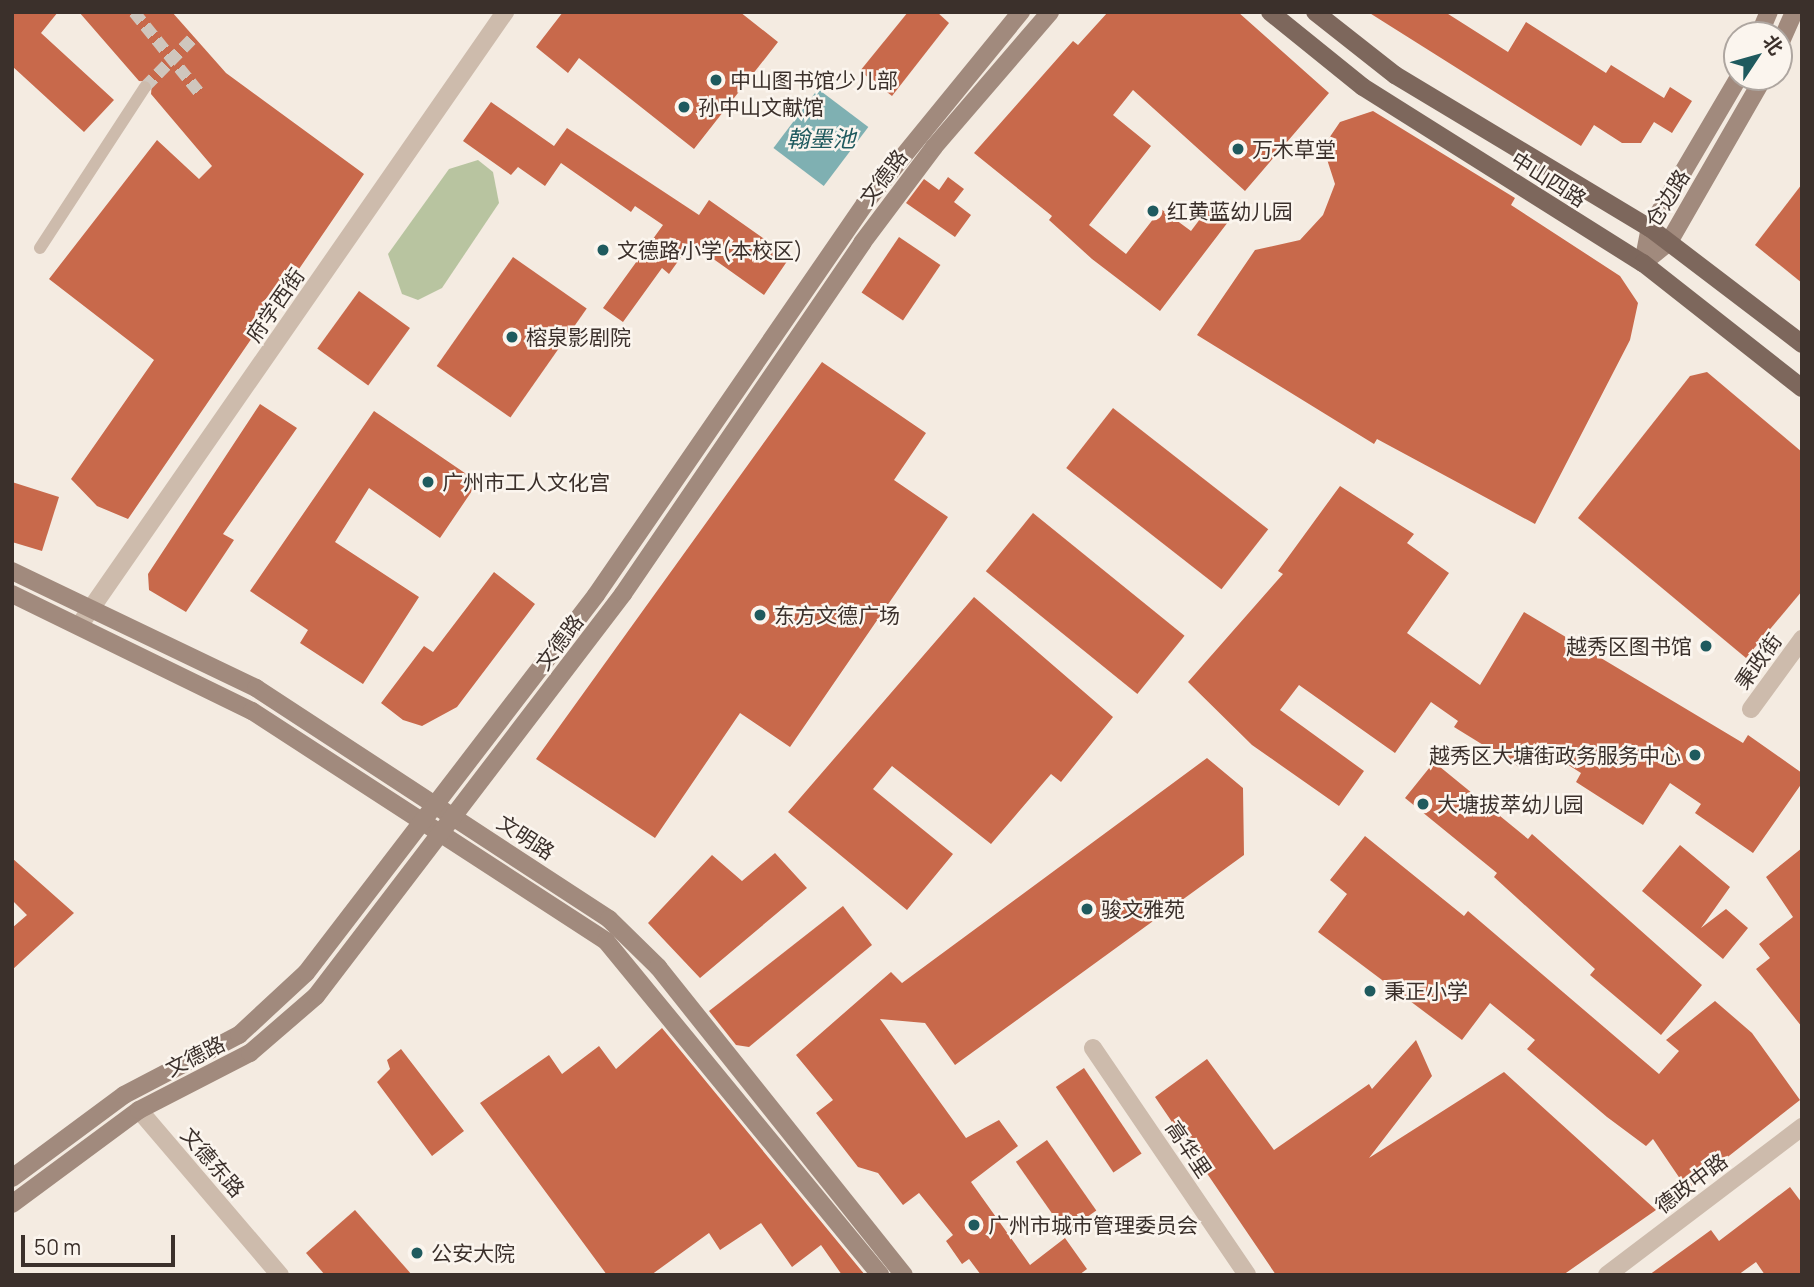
<!DOCTYPE html>
<html>
<head>
<meta charset="utf-8">
<style>
	body { margin:0 }
	#map { position:relative; width:1814px; height:1287px; overflow:hidden; background:#f4ebe1; font-family:Manrope,"Noto Sans SC",sans-serif }
	div>[style] { position:absolute }
	[style*='--x'] { left:calc(var(--x)*1px); top:calc(var(--y)*1px); width:calc(var(--w)*1px); rotate:calc(var(--a)*1deg) }
	.green>* { inset:0; background:#b8c4a0 }
	.water>* { inset:0; background:#7fb0b2; transform-origin:0 0 }
	.building>* { inset:0; background:#c8694b; transform-origin:0 0 }
	.pedestrian-tunnel>* { height:12px; margin-top:-6px; transform-origin:0; background:repeating-linear-gradient(90deg,#cfc6bd 0 12px,transparent 0 18px) }
	.pedestrian>* { height:12px; margin:-6px; padding:0 6px; transform-origin:6px; border-radius:6px; background:#cdbbac }
	.minor>* { height:18px; margin:-9px; padding:0 9px; transform-origin:9px; border-radius:9px; background:#cdbbac }
	.tertiary>* { height:18px; margin:-9px; padding:0 9px; transform-origin:9px; border-radius:9px; background:#cdbbac }
	.secondary>* { height:18px; margin:-9px; padding:0 9px; transform-origin:9px; border-radius:9px; background:#a18a7d }
	.primary>* { height:18px; margin:-9px; padding:0 9px; transform-origin:9px; border-radius:9px; background:#7d675c }
	.dots>* { width:19px; height:19px; translate:-50% -50%; box-sizing:border-box; border:4px solid #fbf5ee; border-radius:50% }
	span { translate:-50% -50%; white-space:nowrap; text-align:center; line-height:1.15; -webkit-text-stroke:5px #fbf5ee; paint-order:stroke }
	.poi-label { font-size:21px; color:#3b302b }
	.left { translate:0 -50%; text-align:left }
	.right { translate:-100% -50%; text-align:right }
	.street-label { font-size:21px; color:#3b302b }
	.water-label { font-size:23px; color:#1f5a5e; font-style:italic }
	.frame { position:absolute; inset:0; border:14px solid #3b302b; pointer-events:none }
	.north { position:absolute; left:1723px; top:21px; width:70px; height:70px; box-sizing:border-box; background:#fbf5ee; border:2px solid #aea6a0; border-radius:50%; rotate:54deg; font-size:19px; font-weight:700; line-height:28px; text-align:center; color:#3b302b }
	.north::after { content:''; display:block; margin:auto; width:24px; height:32px; background:#1f5a5e; clip-path:polygon(50% 0,100% 100%,50% 72%,0 100%) }
	.scale { position:absolute; left:21px; top:1235px; width:154px; height:32px; box-sizing:border-box; border:4px solid #3b302b; border-top:0; padding-left:9px; font-size:21px; line-height:24px; white-space:nowrap; color:#3b302b; -webkit-text-stroke:5px #fbf5ee; paint-order:stroke }
</style>
</head>
<body>
<div id="map">
	<div class="green">
		<div style="clip-path:polygon(478px 160px,493px 172px,499px 203px,442px 288px,418px 300px,402px 294px,388px 254px,449px 169px)"></div>
	</div>
	<div class="water">
		<div style="left:818px;top:89px;width:63px;height:74px;rotate:37deg"></div>
	</div>
	<div class="building">
		<div style="clip-path:polygon(12px 12px,58px 12px,41px 33px,114px 100px,84px 132px,12px 66px)"></div>
		<div style="clip-path:polygon(79px 12px,172px 12px,226px 73px,364px 174px,128px 519px,97px 506px,71px 479px,154px 360px,49px 279px,157px 140px,199px 179px,212px 166px,151px 94px,152px 82px,139px 81px)"></div>
		<div style="clip-path:polygon(563px 12px,740px 12px,778px 42px,694px 149px,579px 58px,568px 73px,536px 47px)"></div>
		<div style="clip-path:polygon(908px 12px,937px 12px,949px 23px,892px 96px,860px 71px)"></div>
		<div style="clip-path:polygon(1108px 12px,1238px 12px,1329px 93px,1245px 191px,1133px 90px,1113px 115px,1151px 146px,1089px 225px,1126px 254px,1161px 209px,1191px 231px,1209px 207px,1228px 222px,1160px 311px,1092px 259px,1049px 220px,1052px 216px,974px 153px,1073px 41px,1078px 45px)"></div>
		<div style="clip-path:polygon(1368px 12px,1445px 12px,1508px 52px,1526px 22px,1606px 73px,1611px 65px,1664px 98px,1670px 87px,1692px 101px,1672px 133px,1654px 122px,1641px 143px,1622px 143px,1594px 125px,1581px 146px)"></div>
		<div style="clip-path:polygon(491px 102px,554px 146px,567px 128px,699px 215px,709px 200px,790px 257px,764px 295px,691px 243px,669px 274px,662px 268px,623px 322px,603px 308px,663px 225px,635px 206px,631px 212px,561px 163px,545px 186px,518px 167px,511px 175px,463px 141px)"></div>
		<div style="clip-path:polygon(1373px 111px,1515px 198px,1511px 205px,1620px 276px,1638px 303px,1630px 340px,1535px 524px,1377px 439px,1374px 444px,1197px 335px,1255px 250px,1300px 240px,1323px 215px,1335px 184px,1323px 147px,1340px 122px)"></div>
		<div style="clip-path:polygon(948px 177px,964px 189px,954px 202px,971px 215px,955px 237px,906px 203px,924px 179px,939px 190px)"></div>
		<div style="clip-path:polygon(1802px 184px,1802px 283px,1755px 245px)"></div>
		<div style="left:899px;top:237px;width:50px;height:67px;rotate:34deg"></div>
		<div style="left:513px;top:257px;width:90px;height:133px;rotate:35deg"></div>
		<div style="left:359px;top:291px;width:63px;height:71px;rotate:36deg"></div>
		<div style="clip-path:polygon(822px 362px,926px 433px,894px 480px,948px 517px,790px 747px,740px 713px,655px 838px,536px 759px)"></div>
		<div style="clip-path:polygon(1707px 372px,1802px 452px,1802px 591px,1746px 658px,1578px 518px,1690px 376px)"></div>
		<div style="clip-path:polygon(260px 404px,297px 428px,223px 534px,234px 540px,186px 612px,149px 590px,148px 574px)"></div>
		<div style="left:1113px;top:408px;width:197px;height:76px;rotate:38deg"></div>
		<div style="clip-path:polygon(374px 411px,478px 482px,440px 538px,369px 488px,335px 542px,419px 597px,363px 684px,300px 643px,308px 630px,250px 591px)"></div>
		<div style="clip-path:polygon(12px 482px,59px 497px,42px 551px,12px 542px)"></div>
		<div style="clip-path:polygon(1340px 486px,1414px 534px,1407px 543px,1449px 573px,1407px 633px,1480px 685px,1524px 612px,1743px 743px,1748px 735px,1802px 773px,1802px 783px,1753px 853px,1695px 813px,1701px 804px,1670px 783px,1643px 825px,1576px 782px,1581px 773px,1534px 743px,1519px 767px,1454px 727px,1458px 721px,1431px 702px,1395px 753px,1299px 685px,1280px 710px,1364px 771px,1339px 806px,1252px 745px,1188px 682px,1283px 574px,1278px 571px)"></div>
		<div style="left:1033px;top:513px;width:195px;height:75px;rotate:39deg"></div>
		<div style="clip-path:polygon(494px 572px,535px 604px,457px 707px,422px 726px,403px 720px,381px 703px,424px 646px,433px 652px)"></div>
		<div style="clip-path:polygon(974px 597px,1113px 717px,1061px 782px,1051px 774px,991px 844px,892px 766px,873px 789px,953px 854px,907px 910px,788px 812px)"></div>
		<div style="clip-path:polygon(1207px 758px,1243px 788px,1244px 855px,955px 1065px,925px 1023px,880px 1019px,966px 1138px,999px 1120px,1018px 1146px,971px 1182px,1030px 1265px,1065px 1238px,1087px 1269px,1079px 1275px,981px 1275px,969px 1259px,962px 1264px,946px 1241px,953px 1235px,919px 1193px,903px 1205px,878px 1173px,858px 1167px,816px 1113px,833px 1100px,796px 1055px,891px 972px,902px 983px)"></div>
		<div style="clip-path:polygon(1434px 762px,1528px 839px,1532px 834px,1702px 985px,1661px 1035px,1590px 975px,1595px 969px,1494px 877px,1497px 873px,1405px 798px)"></div>
		<div style="clip-path:polygon(1365px 836px,1464px 916px,1468px 911px,1659px 1074px,1679px 1051px,1666px 1040px,1715px 1001px,1752px 1033px,1800px 1100px,1687px 1189px,1653px 1139px,1646px 1146px,1607px 1117px,1527px 1049px,1535px 1040px,1490px 1003px,1462px 1040px,1318px 932px,1347px 894px,1330px 880px)"></div>
		<div style="clip-path:polygon(1680px 845px,1730px 887px,1701px 928px,1726px 909px,1748px 928px,1723px 959px,1642px 891px)"></div>
		<div style="clip-path:polygon(1802px 848px,1802px 1027px,1756px 969px,1770px 958px,1759px 944px,1793px 917px,1766px 877px)"></div>
		<div style="clip-path:polygon(775px 853px,807px 888px,700px 978px,648px 923px,712px 855px,742px 881px)"></div>
		<div style="clip-path:polygon(12px 858px,74px 913px,12px 970px,12px 928px,27px 915px,12px 900px)"></div>
		<div style="clip-path:polygon(843px 906px,872px 945px,749px 1047px,736px 1045px,709px 1011px)"></div>
		<div style="clip-path:polygon(662px 1028px,865px 1275px,842px 1275px,821px 1245px,792px 1267px,761px 1223px,720px 1250px,709px 1233px,651px 1275px,607px 1275px,480px 1103px,549px 1055px,562px 1074px,599px 1046px,616px 1069px)"></div>
		<div style="clip-path:polygon(1416px 1040px,1432px 1076px,1369px 1158px,1504px 1072px,1656px 1210px,1563px 1275px,1276px 1275px,1155px 1097px,1207px 1059px,1274px 1150px,1369px 1084px,1372px 1089px)"></div>
		<div style="clip-path:polygon(401px 1049px,464px 1131px,432px 1156px,377px 1082px,390px 1069px,387px 1060px)"></div>
		<div style="left:1084px;top:1068px;width:103px;height:34px;rotate:56deg"></div>
		<div style="left:1047px;top:1140px;width:86px;height:38px;rotate:55deg"></div>
		<div style="clip-path:polygon(1790px 1187px,1802px 1203px,1802px 1275px,1765px 1275px,1756px 1262px,1738px 1275px,1649px 1275px,1711px 1230px,1719px 1241px)"></div>
		<div style="clip-path:polygon(355px 1210px,412px 1275px,325px 1275px,306px 1253px)"></div>
	</div>
	<div class="pedestrian-tunnel">
		<div style="--x:134;--y:12;--w:107;--a:51.1"></div>
		<div style="--x:145;--y:87;--w:70;--a:-45.6"></div>
	</div>
	<div class="pedestrian">
		<div style="--x:40;--y:248;--w:192;--a:-56.9"></div>
	</div>
	<div class="minor">
		<div style="--x:81;--y:623;--w:744;--a:-55.24"></div>
		<div style="--x:1751;--y:709;--w:87;--a:-53.9"></div>
		<div style="--x:1093;--y:1048;--w:274;--a:55.8"></div>
		<div style="--x:139;--y:1110;--w:217;--a:49.5"></div>
	</div>
	<div class="tertiary">
		<div style="--x:1607;--y:1275;--w:245;--a:-37.2"></div>
	</div>
	<div class="secondary">
		<div style="--x:1759;--y:35;--w:25;--a:-67"></div>
		<div style="--x:1779;--y:46;--w:37;--a:-66"></div>
		<div style="--x:1643;--y:263;--w:33;--a:-39"></div>
		<div style="--x:1669;--y:242;--w:190;--a:-60.1"></div>
		<div style="--x:1643;--y:263;--w:36;--a:-79"></div>
		<div style="--x:1650;--y:228;--w:175;--a:-59.5"></div>
		<div style="--x:12;--y:571;--w:271;--a:25.6"></div>
		<div style="--x:256;--y:688;--w:422;--a:33.2"></div>
		<div style="--x:609;--y:919;--w:69;--a:44.4"></div>
		<div style="--x:658;--y:967;--w:394;--a:51.4"></div>
		<div style="--x:12;--y:594;--w:267;--a:26"></div>
		<div style="--x:252;--y:711;--w:422;--a:33"></div>
		<div style="--x:606;--y:941;--w:432;--a:50.6"></div>
		<div style="--x:12;--y:1178;--w:139;--a:-36.5"></div>
		<div style="--x:124;--y:1095;--w:130;--a:-27.6"></div>
		<div style="--x:239;--y:1035;--w:91;--a:-42.8"></div>
		<div style="--x:306;--y:973;--w:476;--a:-52.5"></div>
		<div style="--x:596;--y:595;--w:475;--a:-55.5"></div>
		<div style="--x:865;--y:203;--w:247;--a:-50.8"></div>
		<div style="--x:12;--y:1204;--w:158;--a:-36.5"></div>
		<div style="--x:139;--y:1110;--w:125;--a:-27.2"></div>
		<div style="--x:250;--y:1053;--w:87;--a:-40.8"></div>
		<div style="--x:316;--y:996;--w:506;--a:-52.63"></div>
		<div style="--x:623;--y:594;--w:425;--a:-55.7"></div>
		<div style="--x:862;--y:243;--w:120;--a:-53.1"></div>
		<div style="--x:934;--y:147;--w:178;--a:-49.3"></div>
	</div>
	<div class="primary">
		<div style="--x:1270;--y:12;--w:119;--a:38.9"></div>
		<div style="--x:1363;--y:87;--w:331;--a:32.2"></div>
		<div style="--x:1643;--y:263;--w:202;--a:38.2"></div>
		<div style="--x:1315;--y:12;--w:102;--a:38.2"></div>
		<div style="--x:1395;--y:75;--w:297;--a:31"></div>
		<div style="--x:1650;--y:228;--w:191;--a:37.3"></div>
	</div>
	<div class="dots">
		<div style="left:716px;top:80px;background:#1f5a5e"></div>
		<div style="left:684px;top:107px;background:#1f5a5e"></div>
		<div style="left:1238px;top:149px;background:#1f5a5e"></div>
		<div style="left:1153px;top:211px;background:#1f5a5e"></div>
		<div style="left:603px;top:250px;background:#1f5a5e"></div>
		<div style="left:512px;top:337px;background:#1f5a5e"></div>
		<div style="left:428px;top:482px;background:#1f5a5e"></div>
		<div style="left:760px;top:615px;background:#1f5a5e"></div>
		<div style="left:1706px;top:646px;background:#1f5a5e"></div>
		<div style="left:1695px;top:755px;background:#1f5a5e"></div>
		<div style="left:1423px;top:804px;background:#1f5a5e"></div>
		<div style="left:1087px;top:909px;background:#1f5a5e"></div>
		<div style="left:1370px;top:991px;background:#1f5a5e"></div>
		<div style="left:974px;top:1225px;background:#1f5a5e"></div>
		<div style="left:417px;top:1253px;background:#1f5a5e"></div>
	</div>
	<div class="poi-label">
		<span class="left" style="left:730px;top:80px">中山图书馆少儿部</span>
		<span class="left" style="left:698px;top:107px">孙中山文献馆</span>
		<span class="left" style="left:1252px;top:149px">万木草堂</span>
		<span class="left" style="left:1167px;top:211px">红黄蓝幼儿园</span>
		<span class="left" style="left:617px;top:250px">文德路小学(本校区)</span>
		<span class="left" style="left:526px;top:337px">榕泉影剧院</span>
		<span class="left" style="left:442px;top:482px">广州市工人文化宫</span>
		<span class="left" style="left:774px;top:615px">东方文德广场</span>
		<span class="right" style="left:1692px;top:646px">越秀区图书馆</span>
		<span class="right" style="left:1681px;top:755px">越秀区大塘街政务服务中心</span>
		<span class="left" style="left:1437px;top:804px">大塘拔萃幼儿园</span>
		<span class="left" style="left:1101px;top:909px">骏文雅苑</span>
		<span class="left" style="left:1384px;top:991px">秉正小学</span>
		<span class="left" style="left:988px;top:1225px">广州市城市管理委员会</span>
		<span class="left" style="left:431px;top:1253px">公安大院</span>
	</div>
	<div class="street-label">
		<span style="left:883px;top:177px;rotate:-53deg">文德路</span>
		<span style="left:1549px;top:179px;rotate:32deg">中山四路</span>
		<span style="left:1667px;top:198px;rotate:-58deg">仓边路</span>
		<span style="left:275px;top:305px;rotate:-55deg">府学西街</span>
		<span style="left:559px;top:642px;rotate:-53deg">文德路</span>
		<span style="left:1758px;top:661px;rotate:-54deg">秉政街</span>
		<span style="left:526px;top:837px;rotate:33deg">文明路</span>
		<span style="left:195px;top:1056px;rotate:-27deg">文德路</span>
		<span style="left:1189px;top:1149px;rotate:56deg">高华里</span>
		<span style="left:213px;top:1162px;rotate:49deg">文德东路</span>
		<span style="left:1691px;top:1183px;rotate:-37deg">德政中路</span>
	</div>
	<div class="water-label">
		<span style="left:821px;top:138px">翰墨池</span>
	</div>
	<div class="frame"></div>
	<div class="north">北</div>
	<div class="scale">50 m</div>
</div>
</body>
</html>
